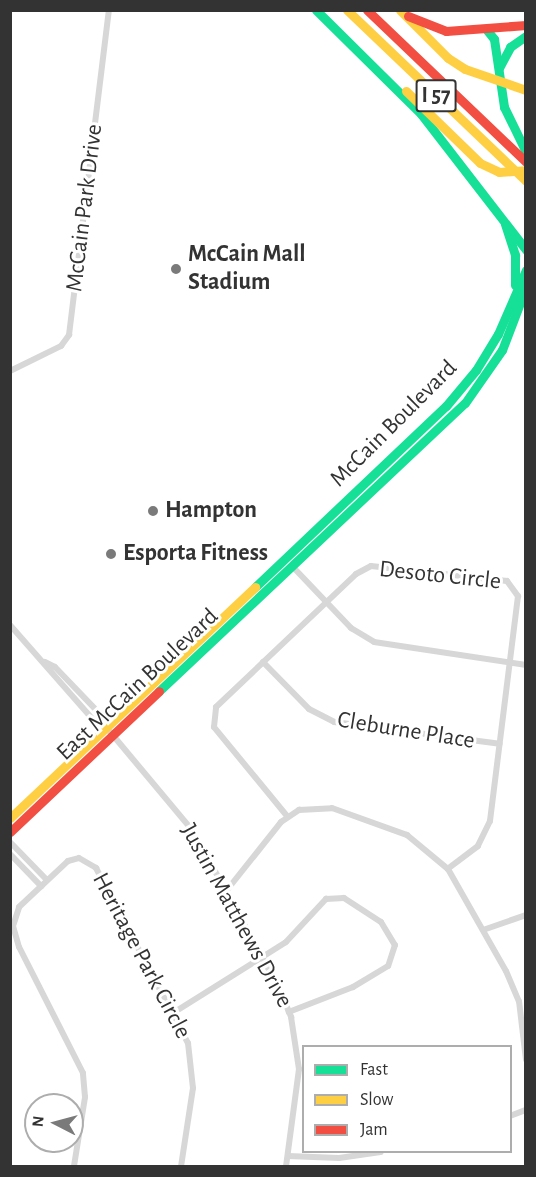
<!DOCTYPE html>
<html>
<head>
<meta charset="utf-8">
<style>
	body { margin:0 }
	#map { position:relative; width:536px; height:1177px; overflow:hidden; background:#fff; font-family:"Alegreya Sans",sans-serif }
	div>[style] { position:absolute }
	[style*='--x'] { left:calc(var(--x)*1px); top:calc(var(--y)*1px); width:calc(var(--w)*1px); rotate:calc(var(--a)*1deg) }
	.street>* { height:6px; margin:-3px; padding:0 3px; transform-origin:3px; border-radius:3px; background:#d7d7d7 }
	.fast>* { height:9px; margin:-4.5px; padding:0 4.5px; transform-origin:4.5px; border-radius:4.5px; background:#16e098 }
	.slow>* { height:9px; margin:-4.5px; padding:0 4.5px; transform-origin:4.5px; border-radius:4.5px; background:#ffcf43 }
	.jam>* { height:9px; margin:-4.5px; padding:0 4.5px; transform-origin:4.5px; border-radius:4.5px; background:#f24e42 }
	.dots>* { width:16px; height:16px; translate:-50% -50%; box-sizing:border-box; border:3px solid #fff; border-radius:50% }
	span { translate:-50% -50%; white-space:nowrap; text-align:center; line-height:1.15; -webkit-text-stroke:6px #fff; paint-order:stroke }
	.shield-label span { padding:2px 4px; background:#fff; border:2px solid; border-radius:4px; -webkit-text-stroke-width:0 }
	.shield-label { font-size:22px; color:#333; font-weight:700 }
	.street-label { font-size:24px; color:#333 }
	.poi-label { font-size:24px; color:#333; font-weight:700 }
	.left { translate:0 -50%; text-align:left }
	.frame { position:absolute; inset:0; border:12px solid #333; pointer-events:none }
	.legend { position:absolute; left:302px; top:1045px; width:210px; height:108px; box-sizing:border-box; background:#fff; border:2px solid #adadad; margin:0; padding:8px 10px; list-style:none; font-size:18px; color:#333 }
	.legend li { display:flex; align-items:center; gap:12px; height:30px }
	.legend b { width:30px; border:2px solid #adadad }
	.north { position:absolute; left:24px; top:1093px; width:60px; height:60px; box-sizing:border-box; background:#fff; border:2px solid #adadad; border-radius:50%; rotate:276deg; font-size:16px; font-weight:700; line-height:24px; text-align:center; color:#333 }
	.north::after { content:''; display:block; margin:auto; width:21px; height:27px; background:#7a7a7a; clip-path:polygon(50% 0,100% 100%,50% 72%,0 100%) }
</style>
</head>
<body>
<div id="map">
	<div class="street">
		<div style="--x:10;--y:371;--w:57;--a:-26.1"></div>
		<div style="--x:61;--y:346;--w:14;--a:-54"></div>
		<div style="--x:69;--y:335;--w:327;--a:-83"></div>
		<div style="--x:292;--y:566;--w:86;--a:46.4"></div>
		<div style="--x:351;--y:628;--w:27;--a:31"></div>
		<div style="--x:374;--y:642;--w:154;--a:8.6"></div>
		<div style="--x:10;--y:625;--w:132;--a:48.7"></div>
		<div style="--x:97;--y:724;--w:9;--a:18"></div>
		<div style="--x:45;--y:662;--w:11;--a:27"></div>
		<div style="--x:55;--y:667;--w:69;--a:46.2"></div>
		<div style="--x:103;--y:717;--w:10;--a:73"></div>
		<div style="--x:106;--y:727;--w:136;--a:50.1"></div>
		<div style="--x:193;--y:831;--w:177;--a:61.3"></div>
		<div style="--x:278;--y:986;--w:34;--a:67"></div>
		<div style="--x:291;--y:1017;--w:53;--a:81.3"></div>
		<div style="--x:299;--y:1069;--w:98;--a:97.6"></div>
		<div style="--x:263;--y:662;--w:66;--a:45.6"></div>
		<div style="--x:309;--y:709;--w:28;--a:27"></div>
		<div style="--x:334;--y:722;--w:167;--a:7.5"></div>
		<div style="--x:287;--y:816;--w:115;--a:-129.4"></div>
		<div style="--x:214;--y:727;--w:20;--a:-84"></div>
		<div style="--x:216;--y:707;--w:193;--a:-43.5"></div>
		<div style="--x:356;--y:574;--w:17;--a:-28"></div>
		<div style="--x:371;--y:566;--w:137;--a:6.3"></div>
		<div style="--x:507;--y:581;--w:19;--a:54"></div>
		<div style="--x:518;--y:596;--w:227;--a:97.1"></div>
		<div style="--x:490;--y:821;--w:28;--a:116"></div>
		<div style="--x:478;--y:846;--w:38;--a:143"></div>
		<div style="--x:10;--y:842;--w:53;--a:45.8"></div>
		<div style="--x:10;--y:854;--w:45;--a:45.9"></div>
		<div style="--x:227;--y:890;--w:87;--a:-51.5"></div>
		<div style="--x:281;--y:822;--w:22;--a:-34"></div>
		<div style="--x:299;--y:810;--w:33;--a:-3"></div>
		<div style="--x:332;--y:808;--w:80;--a:19.8"></div>
		<div style="--x:407;--y:835;--w:53;--a:39.7"></div>
		<div style="--x:448;--y:869;--w:117;--a:60.4"></div>
		<div style="--x:506;--y:971;--w:33;--a:67"></div>
		<div style="--x:519;--y:1001;--w:59;--a:83.2"></div>
		<div style="--x:483;--y:930;--w:46;--a:-19.2"></div>
		<div style="--x:173;--y:1013;--w:133;--a:-32.1"></div>
		<div style="--x:286;--y:942;--w:59;--a:-47.1"></div>
		<div style="--x:326;--y:899;--w:18;--a:-3"></div>
		<div style="--x:344;--y:898;--w:44;--a:33"></div>
		<div style="--x:381;--y:922;--w:27;--a:59"></div>
		<div style="--x:395;--y:945;--w:22;--a:108"></div>
		<div style="--x:388;--y:966;--w:41;--a:149"></div>
		<div style="--x:353;--y:987;--w:69;--a:158.7"></div>
		<div style="--x:510;--y:1116;--w:17;--a:-21"></div>
		<div style="--x:288;--y:1156;--w:51;--a:2.2"></div>
		<div style="--x:339;--y:1158;--w:42;--a:-8.1"></div>
		<div style="--x:74;--y:1166;--w:70;--a:-80.9"></div>
		<div style="--x:85;--y:1097;--w:24;--a:-95"></div>
		<div style="--x:83;--y:1073;--w:141;--a:-116.9"></div>
		<div style="--x:19;--y:947;--w:22;--a:-106"></div>
		<div style="--x:13;--y:926;--w:20;--a:-72"></div>
		<div style="--x:19;--y:907;--w:67;--a:-43.2"></div>
		<div style="--x:68;--y:861;--w:11;--a:-15"></div>
		<div style="--x:79;--y:858;--w:20;--a:30"></div>
		<div style="--x:96;--y:868;--w:198;--a:62.3"></div>
		<div style="--x:188;--y:1043;--w:45;--a:83.7"></div>
		<div style="--x:193;--y:1088;--w:79;--a:98.7"></div>
	</div>
	<div class="fast">
		<div style="--x:316;--y:10;--w:148;--a:44.7"></div>
		<div style="--x:421;--y:114;--w:172;--a:52.3"></div>
		<div style="--x:486;--y:29;--w:13;--a:51"></div>
		<div style="--x:494;--y:39;--w:69;--a:81.6"></div>
		<div style="--x:504;--y:107;--w:50;--a:63.9"></div>
		<div style="--x:499;--y:68;--w:24;--a:-62"></div>
		<div style="--x:510;--y:47;--w:19;--a:-35"></div>
		<div style="--x:505;--y:224;--w:33;--a:72"></div>
		<div style="--x:515;--y:255;--w:30;--a:90"></div>
		<div style="--x:255;--y:587;--w:263;--a:-43.5"></div>
		<div style="--x:446;--y:406;--w:47;--a:-50.2"></div>
		<div style="--x:476;--y:370;--w:42;--a:-58.6"></div>
		<div style="--x:498;--y:334;--w:70;--a:-66.4"></div>
		<div style="--x:159;--y:691;--w:420;--a:-43.3"></div>
		<div style="--x:465;--y:403;--w:65;--a:-55.1"></div>
		<div style="--x:502;--y:350;--w:67;--a:-69.1"></div>
	</div>
	<div class="slow">
		<div style="--x:347;--y:10;--w:248;--a:43.7"></div>
		<div style="--x:400;--y:10;--w:68;--a:45"></div>
		<div style="--x:448;--y:58;--w:20;--a:33"></div>
		<div style="--x:465;--y:69;--w:65;--a:19"></div>
		<div style="--x:406;--y:91;--w:103;--a:44.2"></div>
		<div style="--x:480;--y:163;--w:21;--a:25"></div>
		<div style="--x:499;--y:172;--w:27;--a:-4"></div>
		<div style="--x:10;--y:818;--w:337;--a:-43.3"></div>
	</div>
	<div class="jam">
		<div style="--x:367;--y:10;--w:220;--a:43.7"></div>
		<div style="--x:408;--y:16;--w:41;--a:21.5"></div>
		<div style="--x:446;--y:31;--w:80;--a:-4.3"></div>
		<div style="--x:10;--y:832;--w:205;--a:-43.4"></div>
	</div>
	<div class="dots">
		<div style="left:176px;top:269px;background:#7a7a7a"></div>
		<div style="left:153px;top:511px;background:#7a7a7a"></div>
		<div style="left:111px;top:554px;background:#7a7a7a"></div>
	</div>
	<div class="shield-label">
		<span style="left:436px;top:96px">I 57</span>
	</div>
	<div class="street-label">
		<span style="left:85px;top:208px;rotate:-83deg">McCain Park Drive</span>
		<span style="left:394px;top:424px;rotate:-45deg">McCain Boulevard</span>
		<span style="left:440px;top:576px;rotate:6deg">Desoto Circle</span>
		<span style="left:138px;top:685px;rotate:-43deg">East McCain Boulevard</span>
		<span style="left:406px;top:731px;rotate:9deg">Cleburne Place</span>
		<span style="left:236px;top:916px;rotate:61deg">Justin Matthews Drive</span>
		<span style="left:141px;top:956px;rotate:62deg">Heritage Park Circle</span>
	</div>
	<div class="poi-label">
		<span class="left" style="left:188px;top:269px">McCain Mall<br>Stadium</span>
		<span class="left" style="left:165px;top:511px">Hampton</span>
		<span class="left" style="left:123px;top:554px">Esporta Fitness</span>
	</div>
	<div class="frame"></div>
	<ul class="legend">
	<li><b style="height:8px;background:#16e098"></b>Fast</li>
	<li><b style="height:8px;background:#ffcf43"></b>Slow</li>
	<li><b style="height:8px;background:#f24e42"></b>Jam</li>
	</ul>
	<div class="north">N</div>
</div>
</body>
</html>
